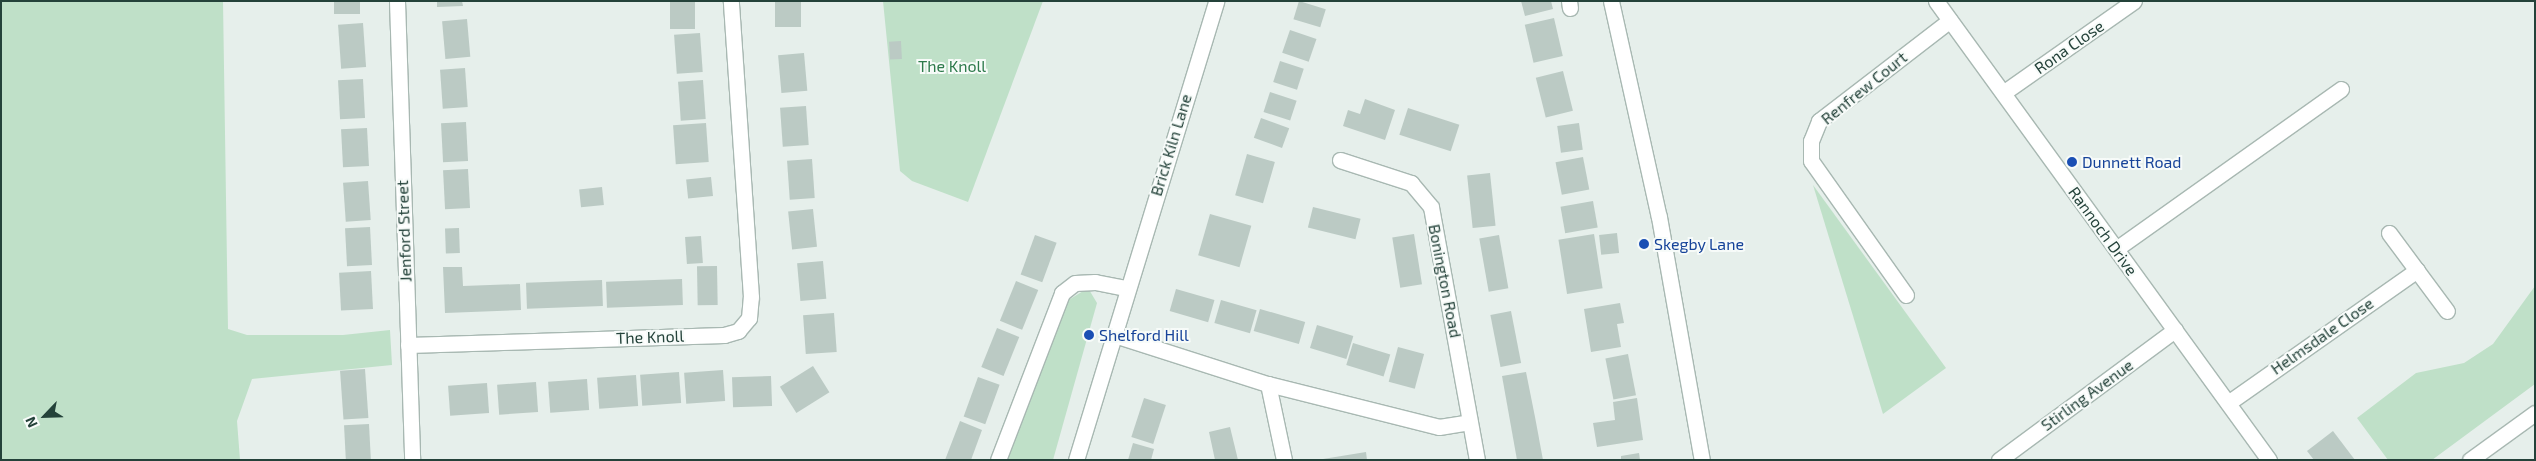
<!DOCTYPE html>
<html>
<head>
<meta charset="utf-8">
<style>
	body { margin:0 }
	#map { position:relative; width:2536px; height:461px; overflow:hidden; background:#e6efeb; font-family:"Exo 2",sans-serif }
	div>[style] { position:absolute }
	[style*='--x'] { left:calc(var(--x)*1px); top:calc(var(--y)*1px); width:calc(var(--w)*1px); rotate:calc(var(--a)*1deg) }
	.green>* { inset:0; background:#bfe0c8 }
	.building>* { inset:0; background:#bbcac4; transform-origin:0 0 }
	.roads { filter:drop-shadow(1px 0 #a8b8b2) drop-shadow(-1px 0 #a8b8b2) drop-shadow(0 1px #a8b8b2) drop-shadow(0 -1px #a8b8b2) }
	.street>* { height:15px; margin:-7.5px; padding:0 7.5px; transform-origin:7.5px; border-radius:7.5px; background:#fff }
	.secondary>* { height:15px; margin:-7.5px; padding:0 7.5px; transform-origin:7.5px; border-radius:7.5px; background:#fff }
	.dots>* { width:14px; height:14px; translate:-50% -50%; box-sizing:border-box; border:2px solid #f7fbf9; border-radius:50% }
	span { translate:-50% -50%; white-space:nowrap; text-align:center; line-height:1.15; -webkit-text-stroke:4px #f7fbf9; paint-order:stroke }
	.street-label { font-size:16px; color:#24423a }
	.park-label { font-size:16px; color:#2d7a4b }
	.transit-label { font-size:16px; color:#164399 }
	.left { translate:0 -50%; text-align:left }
	.frame { position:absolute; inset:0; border:2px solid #24423a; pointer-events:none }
	.north { position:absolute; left:20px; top:391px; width:50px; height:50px; -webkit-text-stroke:4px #f7fbf9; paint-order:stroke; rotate:246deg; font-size:14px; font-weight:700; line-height:20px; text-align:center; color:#24423a }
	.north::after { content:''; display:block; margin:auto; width:18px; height:22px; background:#24423a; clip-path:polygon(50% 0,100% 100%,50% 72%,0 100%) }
</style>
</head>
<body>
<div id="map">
	<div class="green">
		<div style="clip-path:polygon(1px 1px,223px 1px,228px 329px,247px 335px,343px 335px,390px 330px,392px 365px,252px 379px,237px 421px,240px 460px,1px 460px)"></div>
		<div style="clip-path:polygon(883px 1px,1043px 1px,968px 202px,912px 181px,900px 171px)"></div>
		<div style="clip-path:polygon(1813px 185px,1946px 368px,1883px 414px)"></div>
		<div style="clip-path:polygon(2535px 286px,2535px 384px,2432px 460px,2388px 460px,2357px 418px,2416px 373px,2464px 363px,2493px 344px)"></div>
		<div style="clip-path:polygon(1088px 288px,1097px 303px,1053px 460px,1007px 460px,1067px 301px)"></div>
	</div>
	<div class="building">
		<div style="left:334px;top:1px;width:26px;height:13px"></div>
		<div style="clip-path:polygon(437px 1px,462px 1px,463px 6px,437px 7px)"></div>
		<div style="left:670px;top:1px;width:25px;height:28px"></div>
		<div style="left:775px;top:1px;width:26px;height:26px"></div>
		<div style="left:1299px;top:1px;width:28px;height:19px;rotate:17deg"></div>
		<div style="clip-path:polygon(1521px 1px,1551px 1px,1553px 9px,1525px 16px)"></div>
		<div style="left:1554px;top:18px;width:39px;height:30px;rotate:77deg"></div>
		<div style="left:467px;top:19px;width:38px;height:25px;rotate:85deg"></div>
		<div style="left:363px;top:23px;width:44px;height:25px;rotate:86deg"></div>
		<div style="left:1290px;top:30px;width:28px;height:24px;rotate:19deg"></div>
		<div style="left:700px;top:33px;width:39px;height:26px;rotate:86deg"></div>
		<div style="left:901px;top:41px;width:18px;height:12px;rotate:87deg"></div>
		<div style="left:804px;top:53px;width:38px;height:26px;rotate:85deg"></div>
		<div style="left:1280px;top:61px;width:25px;height:22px;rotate:18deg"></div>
		<div style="left:465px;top:68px;width:39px;height:25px;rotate:86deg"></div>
		<div style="left:1563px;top:71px;width:41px;height:28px;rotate:76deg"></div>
		<div style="left:363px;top:79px;width:39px;height:25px;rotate:87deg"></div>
		<div style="left:703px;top:80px;width:39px;height:25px;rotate:86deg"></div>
		<div style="left:1270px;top:92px;width:28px;height:21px;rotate:18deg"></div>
		<div style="clip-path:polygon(1365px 99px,1395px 110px,1385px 140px,1343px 126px,1348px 110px,1360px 114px)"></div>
		<div style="left:806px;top:106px;width:39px;height:26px;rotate:86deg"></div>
		<div style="left:1408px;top:108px;width:54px;height:28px;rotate:18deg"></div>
		<div style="left:1261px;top:118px;width:30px;height:21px;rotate:20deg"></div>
		<div style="left:466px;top:122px;width:39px;height:25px;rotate:87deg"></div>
		<div style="left:706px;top:123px;width:39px;height:33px;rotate:86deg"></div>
		<div style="left:1579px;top:123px;width:27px;height:22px;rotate:82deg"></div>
		<div style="left:367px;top:128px;width:38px;height:26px;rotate:87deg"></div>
		<div style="left:1247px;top:154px;width:29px;height:43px;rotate:16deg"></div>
		<div style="left:1583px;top:157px;width:33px;height:28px;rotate:79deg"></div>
		<div style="left:812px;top:159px;width:39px;height:25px;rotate:86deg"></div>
		<div style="left:468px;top:169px;width:39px;height:25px;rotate:87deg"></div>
		<div style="left:1490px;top:173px;width:53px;height:23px;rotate:84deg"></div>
		<div style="left:711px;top:177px;width:19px;height:25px;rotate:84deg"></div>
		<div style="left:368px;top:181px;width:39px;height:25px;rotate:86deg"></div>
		<div style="left:602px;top:187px;width:18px;height:23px;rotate:84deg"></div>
		<div style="left:1593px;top:201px;width:27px;height:33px;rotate:80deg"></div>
		<div style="left:1313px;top:207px;width:49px;height:21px;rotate:14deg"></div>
		<div style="left:813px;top:209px;width:38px;height:25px;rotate:84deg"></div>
		<div style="left:1210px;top:214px;width:43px;height:43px;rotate:16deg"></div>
		<div style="left:370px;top:227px;width:38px;height:25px;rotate:87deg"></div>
		<div style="left:459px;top:228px;width:25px;height:14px;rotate:88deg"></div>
		<div style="left:1617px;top:233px;width:20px;height:18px;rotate:84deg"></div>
		<div style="left:1414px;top:234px;width:51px;height:22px;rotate:81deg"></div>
		<div style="left:1594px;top:234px;width:55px;height:36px;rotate:81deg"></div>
		<div style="left:1035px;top:235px;width:23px;height:42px;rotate:20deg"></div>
		<div style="left:1499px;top:235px;width:54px;height:20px;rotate:80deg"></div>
		<div style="left:701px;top:236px;width:27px;height:16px;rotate:86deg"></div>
		<div style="left:823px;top:261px;width:38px;height:26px;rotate:85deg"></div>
		<div style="left:717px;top:266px;width:39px;height:20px;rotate:89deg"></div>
		<div style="clip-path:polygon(443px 267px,462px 267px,463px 286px,520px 284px,521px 310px,445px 313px)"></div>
		<div style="left:371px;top:271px;width:38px;height:32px;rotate:87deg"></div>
		<div style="left:682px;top:279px;width:26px;height:76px;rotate:88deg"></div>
		<div style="left:602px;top:280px;width:26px;height:76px;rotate:88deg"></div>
		<div style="left:1016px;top:281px;width:24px;height:43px;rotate:22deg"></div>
		<div style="left:1176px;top:289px;width:40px;height:23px;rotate:16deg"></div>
		<div style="left:1221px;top:300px;width:37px;height:24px;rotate:16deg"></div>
		<div style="clip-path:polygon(1620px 303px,1624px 323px,1617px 324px,1621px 347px,1591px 352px,1584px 309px)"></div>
		<div style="left:1260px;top:309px;width:47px;height:23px;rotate:16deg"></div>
		<div style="left:1511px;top:311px;width:53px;height:21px;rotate:79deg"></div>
		<div style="left:834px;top:313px;width:39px;height:31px;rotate:86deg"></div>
		<div style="left:1317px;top:325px;width:38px;height:24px;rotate:17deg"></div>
		<div style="left:997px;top:328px;width:24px;height:42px;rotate:22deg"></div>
		<div style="left:1353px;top:343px;width:39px;height:23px;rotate:17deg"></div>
		<div style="left:1398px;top:347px;width:27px;height:36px;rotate:15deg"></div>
		<div style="left:1628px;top:354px;width:42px;height:23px;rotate:79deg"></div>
		<div style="left:813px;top:366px;width:31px;height:39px;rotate:58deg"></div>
		<div style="left:365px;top:369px;width:49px;height:25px;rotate:86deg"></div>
		<div style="left:723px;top:370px;width:31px;height:39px;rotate:86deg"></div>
		<div style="left:679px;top:372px;width:31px;height:39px;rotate:86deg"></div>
		<div style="clip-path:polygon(1526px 372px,1535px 417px,1543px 460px,1517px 460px,1502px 376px)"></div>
		<div style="left:636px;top:375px;width:31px;height:39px;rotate:86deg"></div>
		<div style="left:771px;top:376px;width:30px;height:39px;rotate:88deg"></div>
		<div style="left:978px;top:377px;width:23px;height:42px;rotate:20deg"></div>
		<div style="left:587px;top:379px;width:31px;height:39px;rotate:86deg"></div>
		<div style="left:536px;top:382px;width:30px;height:39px;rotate:86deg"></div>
		<div style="left:487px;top:383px;width:30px;height:39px;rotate:86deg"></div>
		<div style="left:1144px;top:398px;width:23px;height:41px;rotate:18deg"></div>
		<div style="clip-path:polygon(1637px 398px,1643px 440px,1597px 447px,1593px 423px,1615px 420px,1613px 402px)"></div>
		<div style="clip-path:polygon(960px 421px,982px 430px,971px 460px,945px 460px)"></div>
		<div style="left:369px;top:424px;width:36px;height:25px;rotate:87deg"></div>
		<div style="clip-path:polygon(1230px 427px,1238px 460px,1215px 460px,1209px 432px)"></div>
		<div style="clip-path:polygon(2333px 431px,2355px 460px,2314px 460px,2307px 451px)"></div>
		<div style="clip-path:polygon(1133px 443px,1154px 449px,1151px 460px,1128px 460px)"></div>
		<div style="clip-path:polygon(1366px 452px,1367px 460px,1323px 460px,1323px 459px)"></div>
		<div style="clip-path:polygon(1639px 453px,1640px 460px,1621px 460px,1621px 456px)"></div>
	</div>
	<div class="roads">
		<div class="street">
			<div style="--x:397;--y:1;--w:459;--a:88.1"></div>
			<div style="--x:1569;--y:1;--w:7;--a:82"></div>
			<div style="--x:1936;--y:1;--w:567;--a:54.04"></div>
			<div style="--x:2003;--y:93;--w:160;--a:-35.1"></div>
			<div style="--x:1340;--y:160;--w:75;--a:17.9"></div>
			<div style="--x:1411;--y:183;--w:31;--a:50"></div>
			<div style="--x:1431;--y:207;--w:257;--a:79.7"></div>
			<div style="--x:2389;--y:233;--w:97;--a:53.4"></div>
			<div style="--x:2116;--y:249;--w:276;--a:-35.4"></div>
			<div style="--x:1906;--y:295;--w:164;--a:-125.3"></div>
			<div style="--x:1811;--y:161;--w:20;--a:-90"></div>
			<div style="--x:1811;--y:141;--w:22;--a:-68"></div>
			<div style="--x:1819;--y:121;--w:165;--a:-37.6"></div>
			<div style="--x:1114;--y:335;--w:162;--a:17.7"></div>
			<div style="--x:1268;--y:384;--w:176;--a:14.1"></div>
			<div style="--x:1439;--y:427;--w:31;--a:-9"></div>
			<div style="--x:408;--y:345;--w:316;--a:-1.8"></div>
			<div style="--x:724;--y:335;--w:15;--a:-16"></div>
			<div style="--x:738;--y:331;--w:17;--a:-50"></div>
			<div style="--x:749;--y:318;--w:21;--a:-85"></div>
			<div style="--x:751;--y:297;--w:297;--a:-93.9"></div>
			<div style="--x:1268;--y:384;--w:78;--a:78.1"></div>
			<div style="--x:2228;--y:403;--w:231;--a:-35.1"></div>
			<div style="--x:998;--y:460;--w:179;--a:-69"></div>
			<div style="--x:1062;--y:293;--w:16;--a:-38"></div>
			<div style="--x:1075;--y:283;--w:20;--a:-3"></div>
			<div style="--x:1095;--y:282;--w:33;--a:11"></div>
			<div style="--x:1999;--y:460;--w:219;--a:-36.5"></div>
			<div style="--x:2470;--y:460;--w:80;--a:-35.9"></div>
		</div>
		<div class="secondary">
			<div style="--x:1611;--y:1;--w:221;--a:77.5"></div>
			<div style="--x:1659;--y:217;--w:247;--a:80"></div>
			<div style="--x:1076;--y:460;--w:480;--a:-73"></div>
		</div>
	</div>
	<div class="dots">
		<div style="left:2072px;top:162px;background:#1a4fb4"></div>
		<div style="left:1644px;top:244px;background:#1a4fb4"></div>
		<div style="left:1089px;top:335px;background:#1a4fb4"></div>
	</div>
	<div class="street-label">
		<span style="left:2069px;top:47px;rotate:-35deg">Rona Close</span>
		<span style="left:1864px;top:88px;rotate:-39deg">Renfrew Court</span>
		<span style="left:1171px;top:145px;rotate:-73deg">Brick Kiln Lane</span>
		<span style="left:404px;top:231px;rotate:-92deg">Jenford Street</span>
		<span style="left:2103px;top:231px;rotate:54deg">Rannoch Drive</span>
		<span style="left:1445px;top:281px;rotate:79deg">Bonington Road</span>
		<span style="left:2322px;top:336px;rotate:-35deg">Helmsdale Close</span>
		<span style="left:650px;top:337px;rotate:-2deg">The Knoll</span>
		<span style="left:2087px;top:395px;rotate:-36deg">Stirling Avenue</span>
	</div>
	<div class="park-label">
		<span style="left:952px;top:66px">The Knoll</span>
	</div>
	<div class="transit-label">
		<span class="left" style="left:2082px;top:162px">Dunnett Road</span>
		<span class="left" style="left:1654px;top:244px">Skegby Lane</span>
		<span class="left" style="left:1099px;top:335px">Shelford Hill</span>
	</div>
	<div class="frame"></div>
	<div class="north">N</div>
</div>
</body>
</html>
